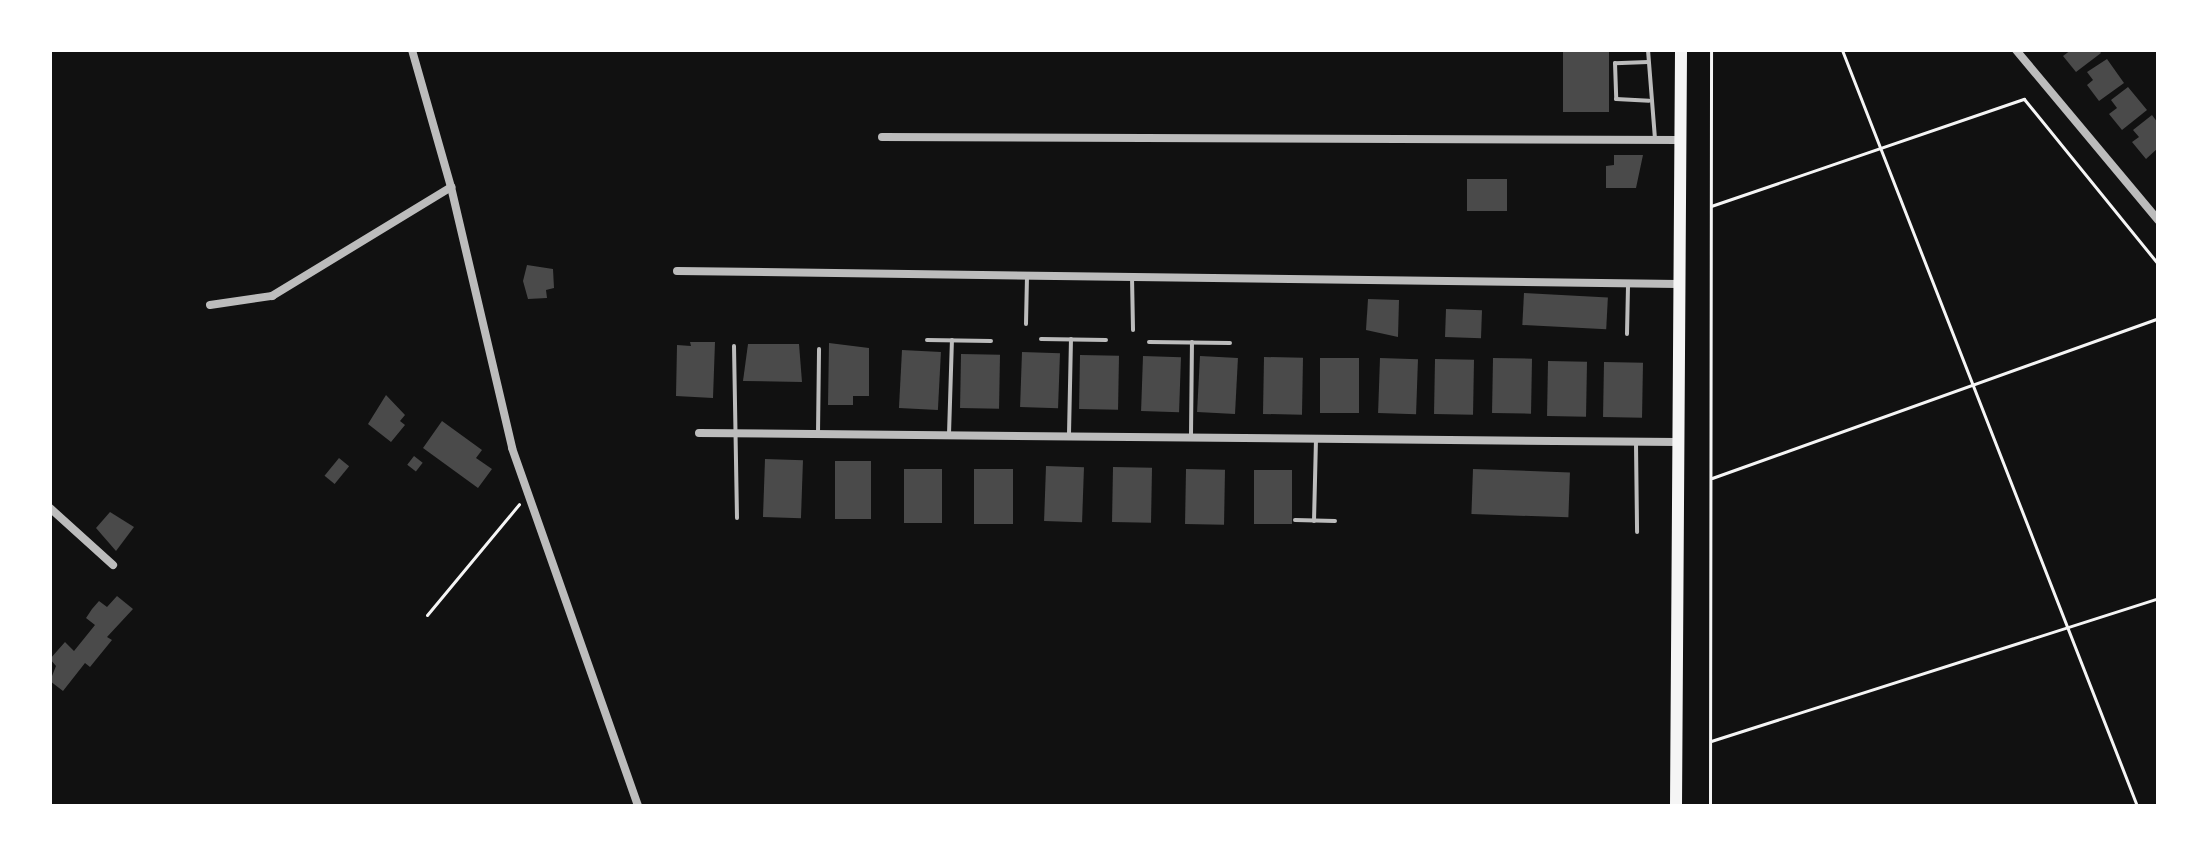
<!DOCTYPE html>
<html>
<head>
<meta charset="utf-8">
<style>
	body { margin:0 }
	#map { position:relative; width:2208px; height:856px; overflow:hidden; background:#111; font-family:"PT Sans",sans-serif }
	div>[style] { position:absolute }
	[style*='--x'] { left:calc(var(--x)*1px); top:calc(var(--y)*1px); width:calc(var(--w)*1px); rotate:calc(var(--a)*1deg) }
	.building>* { inset:0; background:#4a4a4a; transform-origin:0 0 }
	.path>* { height:3px; margin:-1.5px; padding:0 1.5px; transform-origin:1.5px; border-radius:1.5px; background:#f5f5f5 }
	.service>* { height:4px; margin:-2px; padding:0 2px; transform-origin:2px; border-radius:2px; background:#bcbcbc }
	.minor>* { height:8px; margin:-4px; padding:0 4px; transform-origin:4px; border-radius:4px; background:#bcbcbc }
	.secondary>* { height:12px; margin:-6px; padding:0 6px; transform-origin:6px; border-radius:6px; background:#f5f5f5 }
	span { translate:-50% -50%; white-space:nowrap; text-align:center; line-height:1.15; -webkit-text-stroke:6px #fff; paint-order:stroke }
	.frame { position:absolute; inset:0; border:52px solid #fff; pointer-events:none }
</style>
</head>
<body>
<div id="map">
	<div class="building">
		<div style="left:1563px;top:50px;width:46px;height:62px"></div>
		<div style="clip-path:polygon(2071px 50px,2099px 50px,2101px 53px,2076px 72px,2063px 56px)"></div>
		<div style="clip-path:polygon(2107px 59px,2124px 83px,2099px 101px,2087px 85px,2093px 80px,2087px 72px)"></div>
		<div style="clip-path:polygon(2128px 87px,2147px 110px,2122px 130px,2109px 114px,2117px 108px,2111px 100px)"></div>
		<div style="clip-path:polygon(2152px 115px,2158px 123px,2158px 148px,2146px 159px,2132px 142px,2139px 137px,2133px 130px)"></div>
		<div style="clip-path:polygon(1614px 155px,1643px 155px,1636px 188px,1606px 188px,1606px 166px,1614px 165px)"></div>
		<div style="left:1467px;top:179px;width:40px;height:32px"></div>
		<div style="clip-path:polygon(527px 265px,553px 269px,554px 288px,546px 290px,547px 298px,528px 299px,523px 281px)"></div>
		<div style="left:1524px;top:293px;width:84px;height:32px;rotate:3deg"></div>
		<div style="clip-path:polygon(1368px 299px,1399px 300px,1398px 337px,1366px 330px)"></div>
		<div style="left:1446px;top:309px;width:36px;height:28px;rotate:2deg"></div>
		<div style="clip-path:polygon(690px 342px,715px 342px,713px 398px,676px 396px,677px 345px,691px 346px)"></div>
		<div style="clip-path:polygon(829px 343px,869px 348px,869px 396px,853px 396px,853px 405px,828px 405px)"></div>
		<div style="clip-path:polygon(748px 344px,799px 344px,802px 382px,743px 381px)"></div>
		<div style="left:902px;top:350px;width:39px;height:58px;rotate:3deg"></div>
		<div style="left:1022px;top:352px;width:38px;height:55px;rotate:2deg"></div>
		<div style="left:961px;top:354px;width:39px;height:54px;rotate:1deg"></div>
		<div style="left:1080px;top:355px;width:39px;height:54px;rotate:1deg"></div>
		<div style="left:1143px;top:356px;width:38px;height:55px;rotate:2deg"></div>
		<div style="left:1200px;top:356px;width:38px;height:56px;rotate:3deg"></div>
		<div style="left:1264px;top:357px;width:39px;height:57px;rotate:1deg"></div>
		<div style="left:1320px;top:358px;width:39px;height:55px"></div>
		<div style="left:1380px;top:358px;width:38px;height:55px;rotate:2deg"></div>
		<div style="left:1493px;top:358px;width:39px;height:55px;rotate:1deg"></div>
		<div style="left:1435px;top:359px;width:39px;height:55px;rotate:1deg"></div>
		<div style="left:1548px;top:361px;width:39px;height:55px;rotate:1deg"></div>
		<div style="left:1604px;top:362px;width:39px;height:55px;rotate:1deg"></div>
		<div style="clip-path:polygon(386px 395px,405px 415px,400px 421px,405px 425px,391px 442px,368px 424px)"></div>
		<div style="clip-path:polygon(442px 421px,482px 450px,476px 458px,492px 469px,478px 488px,423px 448px)"></div>
		<div style="left:414px;top:456px;width:11px;height:11px;rotate:38deg"></div>
		<div style="left:339px;top:458px;width:13px;height:23px;rotate:39deg"></div>
		<div style="left:765px;top:459px;width:38px;height:58px;rotate:2deg"></div>
		<div style="left:835px;top:461px;width:36px;height:58px"></div>
		<div style="left:1046px;top:466px;width:38px;height:55px;rotate:2deg"></div>
		<div style="left:1113px;top:467px;width:39px;height:55px;rotate:1deg"></div>
		<div style="left:904px;top:469px;width:38px;height:54px"></div>
		<div style="left:974px;top:469px;width:39px;height:55px"></div>
		<div style="left:1186px;top:469px;width:39px;height:55px;rotate:1deg"></div>
		<div style="left:1473px;top:469px;width:97px;height:45px;rotate:2deg"></div>
		<div style="left:1254px;top:470px;width:38px;height:54px"></div>
		<div style="clip-path:polygon(110px 512px,134px 527px,116px 551px,96px 528px)"></div>
		<div style="clip-path:polygon(117px 596px,133px 609px,107px 637px,112px 640px,90px 667px,85px 663px,63px 691px,50px 681px,56px 666px,50px 659px,65px 642px,74px 651px,95px 625px,86px 618px,92px 609px,99px 601px,107px 607px)"></div>
	</div>
	<div class="path">
		<div style="--x:1842;--y:50;--w:812;--a:68.68"></div>
		<div style="--x:1711;--y:206;--w:331;--a:-18.9"></div>
		<div style="--x:2024;--y:99;--w:213;--a:50.9"></div>
		<div style="--x:1712;--y:478;--w:474;--a:-19.7"></div>
		<div style="--x:427;--y:615;--w:144;--a:-50.3"></div>
		<div style="--x:1711;--y:741;--w:469;--a:-17.7"></div>
		<div style="--x:1710;--y:806;--w:756;--a:-89.92"></div>
	</div>
	<div class="service">
		<div style="--x:1648;--y:50;--w:89;--a:85.5"></div>
		<div style="--x:1648;--y:62;--w:33;--a:178"></div>
		<div style="--x:1615;--y:63;--w:36;--a:88"></div>
		<div style="--x:1616;--y:99;--w:33;--a:3"></div>
		<div style="--x:1132;--y:277;--w:53;--a:88.9"></div>
		<div style="--x:1026;--y:324;--w:49;--a:-88.8"></div>
		<div style="--x:1627;--y:334;--w:49;--a:-88.8"></div>
		<div style="--x:1041;--y:339;--w:65;--a:0.9"></div>
		<div style="--x:927;--y:340;--w:64;--a:0.9"></div>
		<div style="--x:1149;--y:342;--w:81;--a:0.7"></div>
		<div style="--x:734;--y:346;--w:172;--a:89"></div>
		<div style="--x:818;--y:434;--w:85;--a:-89.3"></div>
		<div style="--x:949;--y:434;--w:94;--a:-88.2"></div>
		<div style="--x:1069;--y:434;--w:95;--a:-88.8"></div>
		<div style="--x:1191;--y:435;--w:93;--a:-89.4"></div>
		<div style="--x:1636;--y:444;--w:88;--a:89.3"></div>
		<div style="--x:1295;--y:520;--w:40;--a:1.4"></div>
		<div style="--x:1314;--y:521;--w:82;--a:-88.6"></div>
	</div>
	<div class="minor">
		<div style="--x:412;--y:50;--w:142;--a:74.1"></div>
		<div style="--x:451;--y:187;--w:268;--a:76.8"></div>
		<div style="--x:512;--y:448;--w:380;--a:70.6"></div>
		<div style="--x:2016;--y:50;--w:222;--a:50.1"></div>
		<div style="--x:882;--y:137;--w:798;--a:0.22"></div>
		<div style="--x:677;--y:271;--w:1001;--a:0.74"></div>
		<div style="--x:210;--y:305;--w:63;--a:-8.3"></div>
		<div style="--x:272;--y:296;--w:210;--a:-31.3"></div>
		<div style="--x:699;--y:433;--w:979;--a:0.53"></div>
		<div style="--x:50;--y:508;--w:85;--a:42.1"></div>
	</div>
	<div class="secondary">
		<div style="--x:1676;--y:806;--w:756;--a:-89.62"></div>
	</div>
	<div class="frame"></div>
</div>
</body>
</html>
